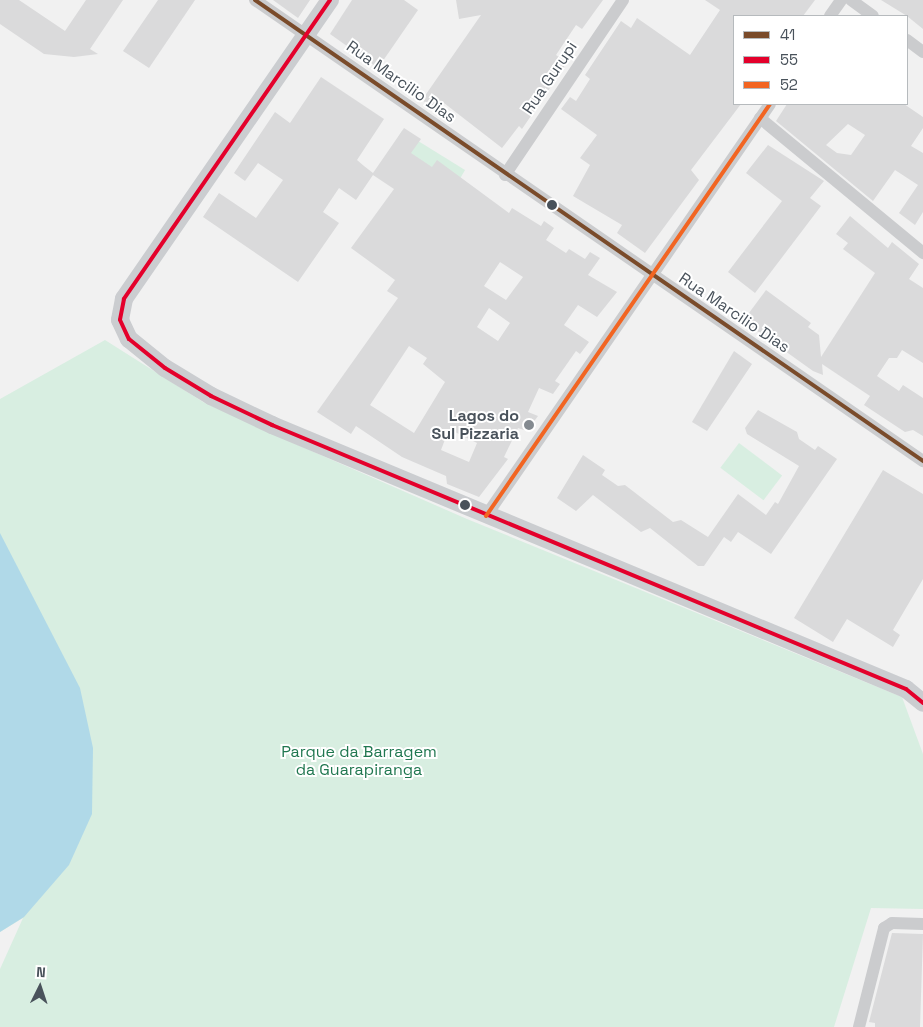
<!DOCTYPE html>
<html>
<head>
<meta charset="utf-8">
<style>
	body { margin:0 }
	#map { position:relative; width:923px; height:1027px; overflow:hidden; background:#f1f1f1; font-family:"Space Grotesk",sans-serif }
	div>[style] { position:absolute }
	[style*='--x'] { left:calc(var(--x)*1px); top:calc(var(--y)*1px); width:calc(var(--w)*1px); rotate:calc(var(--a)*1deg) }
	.green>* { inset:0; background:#d8eee1; transform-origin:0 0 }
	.water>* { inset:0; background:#b0d9e8 }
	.building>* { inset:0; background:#dadadb }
	.street>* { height:12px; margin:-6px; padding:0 6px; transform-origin:6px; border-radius:6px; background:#cbccce }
	.secondary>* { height:18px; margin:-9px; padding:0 9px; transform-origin:9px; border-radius:9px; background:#cbcdd0 }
	.bus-1>* { height:4px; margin:-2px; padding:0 2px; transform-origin:2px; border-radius:2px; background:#7a4b2a }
	.bus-2>* { height:4px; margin:-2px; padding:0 2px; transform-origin:2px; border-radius:2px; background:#e4002b }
	.bus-3>* { height:4px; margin:-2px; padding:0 2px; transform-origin:2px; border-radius:2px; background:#f26522 }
	.dots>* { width:14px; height:14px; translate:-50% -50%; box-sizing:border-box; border:2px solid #fff; border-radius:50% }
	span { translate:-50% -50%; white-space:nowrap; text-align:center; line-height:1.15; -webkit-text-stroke:4px #fff; paint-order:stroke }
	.street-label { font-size:16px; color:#49525b }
	.poi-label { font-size:16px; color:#49525b; font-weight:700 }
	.right { translate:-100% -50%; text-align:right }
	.park-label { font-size:16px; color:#207750 }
	.legend { position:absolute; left:733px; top:15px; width:175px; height:90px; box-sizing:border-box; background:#fff; border:1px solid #b6babd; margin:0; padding:6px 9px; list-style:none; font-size:15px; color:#49525b }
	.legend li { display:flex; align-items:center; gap:10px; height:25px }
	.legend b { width:25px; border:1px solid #b6babd }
	.north { position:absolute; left:15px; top:962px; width:50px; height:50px; -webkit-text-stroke:4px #fff; paint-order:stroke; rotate:4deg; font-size:14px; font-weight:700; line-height:20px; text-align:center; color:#49525b }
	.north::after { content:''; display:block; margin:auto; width:18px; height:22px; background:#49525b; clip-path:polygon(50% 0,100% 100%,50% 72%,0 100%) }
</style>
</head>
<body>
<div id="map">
	<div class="green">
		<div style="clip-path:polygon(402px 131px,465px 170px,457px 184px,389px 153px)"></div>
		<div style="clip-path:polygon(105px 340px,203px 402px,291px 442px,467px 519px,902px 697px,923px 754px,923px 909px,871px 908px,834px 1027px,0 1027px,0 969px,23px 918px,0 932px,0 399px)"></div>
		<div style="left:739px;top:443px;width:54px;height:31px;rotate:37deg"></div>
	</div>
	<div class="water">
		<div style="clip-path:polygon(0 533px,80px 688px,93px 748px,92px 814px,69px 865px,24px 917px,0 932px)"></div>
	</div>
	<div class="building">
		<div style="clip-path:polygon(0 0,19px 0,65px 31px,86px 0,123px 0,90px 49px,98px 54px,74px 57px,44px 54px,0 24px)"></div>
		<div style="clip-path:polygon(158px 0,195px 0,149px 68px,123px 51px)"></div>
		<div style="clip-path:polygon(273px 0,310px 0,298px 18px)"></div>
		<div style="clip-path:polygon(352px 0,404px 0,418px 10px,378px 68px,330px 34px)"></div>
		<div style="clip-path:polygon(456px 0,603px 0,582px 29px,576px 25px,556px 55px,566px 62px,563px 69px,522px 129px,519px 126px,502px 148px,444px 103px,438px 111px,422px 100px,481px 15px,459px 19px)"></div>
		<div style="clip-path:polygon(705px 0,815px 0,803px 16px,734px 16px,734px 104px,741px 104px,691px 170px,699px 180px,645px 253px,617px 233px,622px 225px,573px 196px,590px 165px,580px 158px,597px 135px,561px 109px,570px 97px,576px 101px,590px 79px,585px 75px,621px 21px,631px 28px,637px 18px,690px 55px,720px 10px)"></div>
		<div style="clip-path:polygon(881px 0,923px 0,923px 29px,907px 16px)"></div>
		<div style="clip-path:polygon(evenodd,321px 77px,384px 119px,357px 160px,364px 166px,373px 173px,404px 128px,421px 139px,411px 153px,432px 167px,437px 160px,509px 213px,512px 208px,541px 226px,544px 221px,554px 228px,546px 240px,566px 253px,569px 249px,585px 259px,590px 252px,600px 258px,588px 275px,617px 292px,597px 317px,578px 305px,564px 325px,589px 342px,580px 354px,576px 351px,555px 381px,560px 384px,553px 394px,539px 388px,528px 412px,538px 416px,527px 431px,518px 428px,504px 457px,508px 459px,479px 497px,447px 484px,446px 476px,402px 457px,356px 426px,351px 434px,317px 412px,398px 298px,387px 291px,395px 280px,351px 248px,394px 189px,373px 175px,356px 200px,339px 188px,323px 212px,339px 223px,298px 282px,203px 217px,219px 193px,256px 218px,283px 180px,258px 163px,245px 181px,234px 173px,275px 112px,290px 123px,321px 77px,500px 262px,523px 277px,506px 300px,484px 286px,500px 262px,321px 77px,489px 308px,510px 323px,498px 341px,477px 327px,489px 308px,321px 77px,409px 346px,427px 358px,423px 364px,445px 382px,414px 433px,370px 405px,409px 346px,321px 77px,449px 429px,477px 443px,469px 462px,441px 450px,449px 429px)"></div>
		<div style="clip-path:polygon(evenodd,787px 104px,904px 104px,923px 117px,923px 128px,911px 146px,923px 153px,923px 212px,915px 225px,899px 213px,918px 185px,895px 170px,873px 201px,776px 121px,787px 104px,848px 124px,865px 135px,851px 155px,837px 153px,826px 145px,848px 124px)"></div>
		<div style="clip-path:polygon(768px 145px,824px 181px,810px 198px,821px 206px,755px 293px,728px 272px,782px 201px,746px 173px)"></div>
		<div style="clip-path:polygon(850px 216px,888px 248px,892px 242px,919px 264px,909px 279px,923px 288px,923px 363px,902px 350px,897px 358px,889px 358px,877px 376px,899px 391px,903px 385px,923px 398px,923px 436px,913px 430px,905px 432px,864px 405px,870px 396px,822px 364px,823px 375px,813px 371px,743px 321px,766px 290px,811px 323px,808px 327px,819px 335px,821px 357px,875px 273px,843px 249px,848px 243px,836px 234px)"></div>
		<div style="clip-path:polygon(734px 351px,752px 364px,707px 431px,692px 422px)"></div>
		<div style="clip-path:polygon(758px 410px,797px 432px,799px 439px,815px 450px,818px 446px,837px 459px,771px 554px,738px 532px,731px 542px,724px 537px,704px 566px,698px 566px,650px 528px,641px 532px,593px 495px,576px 511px,557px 498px,583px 455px,605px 470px,602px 475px,618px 486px,625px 485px,673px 522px,681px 520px,708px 537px,738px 494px,766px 515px,775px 502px,778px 504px,799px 466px,747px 434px,745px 428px)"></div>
		<div style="clip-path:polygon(883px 470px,923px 494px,923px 579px,893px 630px,900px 635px,893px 647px,847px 619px,833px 642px,794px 618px)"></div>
		<div style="clip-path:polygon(892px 933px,923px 934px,920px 1027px,875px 1027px,875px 1023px,869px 1022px)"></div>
	</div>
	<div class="street">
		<div style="--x:255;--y:0;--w:812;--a:34.61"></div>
		<div style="--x:851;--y:0;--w:27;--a:36"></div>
		<div style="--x:830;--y:16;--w:19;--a:-55"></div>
		<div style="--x:907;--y:40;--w:20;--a:37"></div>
		<div style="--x:760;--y:118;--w:212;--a:39.6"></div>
		<div style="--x:505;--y:175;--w:211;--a:-56"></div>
		<div style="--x:486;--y:516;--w:500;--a:-55.42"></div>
		<div style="--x:859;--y:1027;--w:102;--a:-75.8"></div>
		<div style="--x:884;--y:928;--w:9;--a:-32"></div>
		<div style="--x:892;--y:923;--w:31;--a:2"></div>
	</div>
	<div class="secondary">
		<div style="--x:330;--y:0;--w:363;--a:124.6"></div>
		<div style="--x:124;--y:299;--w:21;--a:101"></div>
		<div style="--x:120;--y:320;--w:21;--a:65"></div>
		<div style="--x:129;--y:339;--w:46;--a:38.9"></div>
		<div style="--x:165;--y:368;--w:54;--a:31.3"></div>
		<div style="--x:211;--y:396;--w:68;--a:25.4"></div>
		<div style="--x:272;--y:425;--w:687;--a:22.61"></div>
		<div style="--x:906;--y:689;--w:22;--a:39"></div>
	</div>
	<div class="bus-1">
		<div style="--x:255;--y:0;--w:812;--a:34.61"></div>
	</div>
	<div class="bus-2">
		<div style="--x:330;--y:0;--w:363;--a:124.6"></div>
		<div style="--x:124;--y:299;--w:21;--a:101"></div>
		<div style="--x:120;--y:320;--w:21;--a:65"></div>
		<div style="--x:129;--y:339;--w:46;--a:38.9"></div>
		<div style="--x:165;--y:368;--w:54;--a:31.3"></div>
		<div style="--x:211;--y:396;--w:68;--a:25.4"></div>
		<div style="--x:272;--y:425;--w:687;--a:22.61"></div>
		<div style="--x:906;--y:689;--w:22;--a:39"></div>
	</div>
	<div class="bus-3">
		<div style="--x:486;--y:516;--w:500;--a:-55.42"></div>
	</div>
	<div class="dots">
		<div style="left:552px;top:205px;background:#49525b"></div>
		<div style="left:529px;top:425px;background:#848a90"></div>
		<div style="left:465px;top:505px;background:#49525b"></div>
	</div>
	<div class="street-label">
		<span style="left:550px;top:78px;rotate:-56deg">Rua Gurupi</span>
		<span style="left:401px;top:82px;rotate:35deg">Rua Marcilio Dias</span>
		<span style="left:734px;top:313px;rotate:34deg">Rua Marcilio Dias</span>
	</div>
	<div class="poi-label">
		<span class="right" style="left:519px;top:425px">Lagos do<br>Sul Pizzaria</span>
	</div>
	<div class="park-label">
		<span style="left:359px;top:761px">Parque da Barragem<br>da Guarapiranga</span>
	</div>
	<ul class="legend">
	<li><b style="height:6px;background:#7a4b2a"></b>41</li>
	<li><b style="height:6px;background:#e4002b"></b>55</li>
	<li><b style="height:6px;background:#f26522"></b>52</li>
	</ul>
	<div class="north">N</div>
</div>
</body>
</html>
